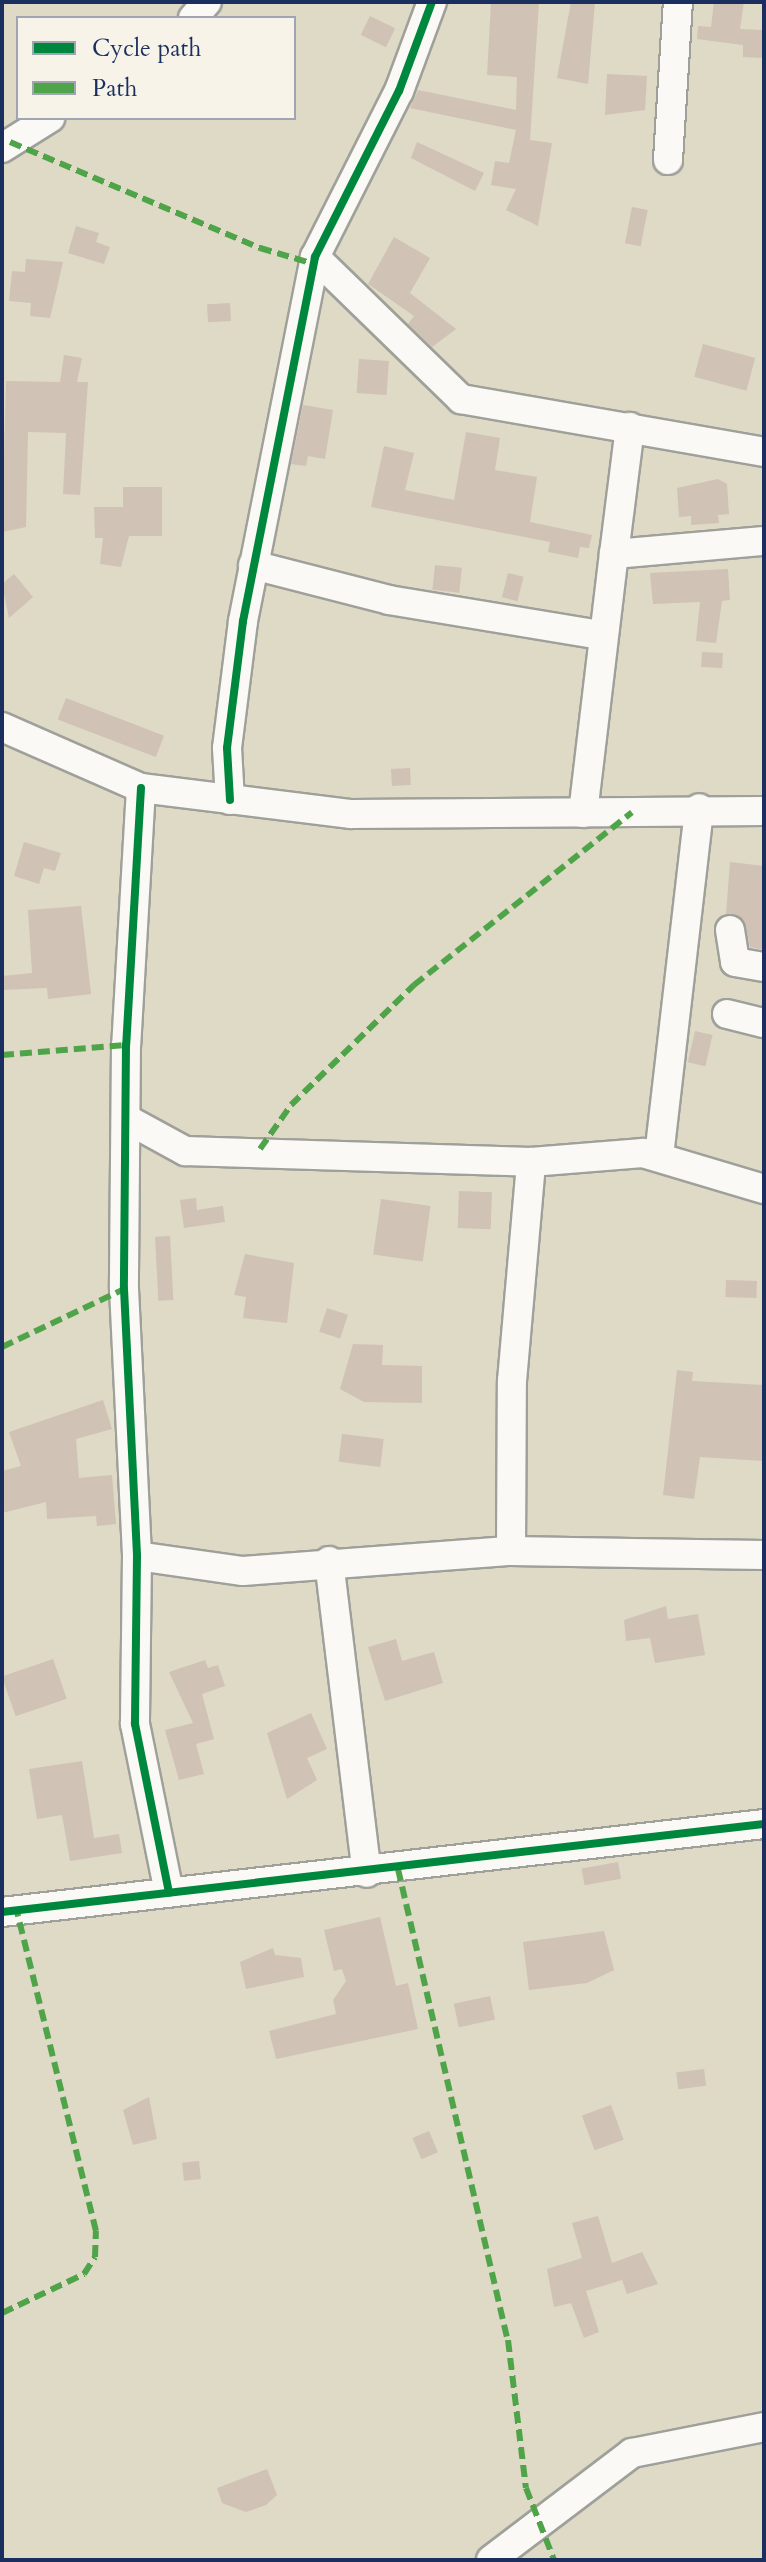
<!DOCTYPE html>
<html>
<head>
<meta charset="utf-8">
<style>
	body { margin:0 }
	#map { position:relative; width:766px; height:2562px; overflow:hidden; background:#dedac6; font-family:Cardo,serif }
	div>[style] { position:absolute }
	[style*='--x'] { left:calc(var(--x)*1px); top:calc(var(--y)*1px); width:calc(var(--w)*1px); rotate:calc(var(--a)*1deg) }
	.building>* { inset:0; background:#d0c2b5; transform-origin:0 0 }
	.roads { filter:drop-shadow(2px 0 #9fa09a) drop-shadow(-2px 0 #9fa09a) drop-shadow(0 2px #9fa09a) drop-shadow(0 -2px #9fa09a) }
	.minor>* { height:28px; margin:-14px; padding:0 14px; transform-origin:14px; border-radius:14px; background:#faf9f6 }
	.quiet>* { height:6px; margin-top:-3px; transform-origin:0; background:repeating-linear-gradient(90deg,#4fa44a 0 12px,transparent 0 18px) }
	.cycleway>* { height:8px; margin:-4px; padding:0 4px; transform-origin:4px; border-radius:4px; background:#00873e }
	span { translate:-50% -50%; white-space:nowrap; text-align:center; line-height:1.15; -webkit-text-stroke:6px #f7f3e8; paint-order:stroke }
	.frame { position:absolute; inset:0; border:4px solid #1b2f5e; pointer-events:none }
	.legend { position:absolute; left:16px; top:16px; width:280px; height:104px; box-sizing:border-box; background:#f7f3e8; border:2px solid #9fa5b1; margin:0; padding:10px 14px; list-style:none; font-size:24px; color:#1b2f5e }
	.legend li { display:flex; align-items:center; gap:16px; height:40px }
	.legend b { width:40px; border:2px solid #9fa5b1 }
</style>
</head>
<body>
<div id="map">
	<div class="building">
		<div style="clip-path:polygon(491px 2px,539px 2px,530px 140px,552px 143px,538px 226px,506px 210px,516px 189px,491px 185px,495px 161px,509px 163px,516px 130px,410px 108px,418px 90px,516px 110px,517px 77px,487px 75px)"></div>
		<div style="clip-path:polygon(571px 2px,595px 2px,588px 84px,557px 78px)"></div>
		<div style="clip-path:polygon(714px 2px,744px 2px,740px 29px,764px 30px,764px 58px,743px 57px,743px 45px,697px 39px,698px 26px,711px 27px)"></div>
		<div style="left:370px;top:16px;width:28px;height:21px;rotate:26deg"></div>
		<div style="clip-path:polygon(607px 74px,647px 76px,645px 110px,605px 115px)"></div>
		<div style="clip-path:polygon(417px 142px,484px 173px,475px 191px,411px 158px)"></div>
		<div style="left:632px;top:207px;width:16px;height:37px;rotate:11deg"></div>
		<div style="clip-path:polygon(76px 226px,99px 233px,96px 242px,110px 247px,104px 264px,68px 253px)"></div>
		<div style="clip-path:polygon(394px 237px,430px 258px,410px 293px,456px 329px,432px 347px,408px 324px,414px 316px,368px 284px)"></div>
		<div style="clip-path:polygon(26px 259px,63px 262px,50px 318px,30px 316px,31px 303px,9px 301px,12px 271px,25px 272px)"></div>
		<div style="left:230px;top:303px;width:18px;height:23px;rotate:87deg"></div>
		<div style="left:703px;top:344px;width:54px;height:34px;rotate:15deg"></div>
		<div style="clip-path:polygon(64px 355px,82px 358px,77px 382px,88px 382px,80px 495px,63px 494px,66px 433px,28px 432px,26px 527px,2px 532px,6px 381px,60px 382px)"></div>
		<div style="left:359px;top:359px;width:30px;height:34px;rotate:4deg"></div>
		<div style="clip-path:polygon(303px 405px,333px 410px,325px 459px,308px 456px,306px 466px,291px 464px)"></div>
		<div style="clip-path:polygon(466px 432px,500px 438px,495px 470px,537px 477px,530px 522px,592px 535px,589px 548px,580px 547px,578px 558px,548px 552px,550px 542px,371px 507px,384px 446px,414px 453px,405px 490px,454px 500px)"></div>
		<div style="clip-path:polygon(718px 479px,727px 484px,729px 514px,718px 515px,719px 523px,691px 525px,691px 516px,679px 517px,677px 488px)"></div>
		<div style="clip-path:polygon(123px 487px,162px 487px,162px 536px,129px 536px,121px 567px,100px 564px,103px 538px,95px 538px,94px 507px,123px 507px)"></div>
		<div style="left:435px;top:565px;width:27px;height:25px;rotate:6deg"></div>
		<div style="clip-path:polygon(728px 569px,730px 600px,722px 601px,716px 643px,696px 641px,700px 602px,653px 604px,650px 573px)"></div>
		<div style="left:508px;top:573px;width:16px;height:25px;rotate:14deg"></div>
		<div style="clip-path:polygon(14px 574px,33px 597px,9px 618px,2px 584px)"></div>
		<div style="left:702px;top:652px;width:21px;height:15px;rotate:3deg"></div>
		<div style="left:66px;top:698px;width:105px;height:23px;rotate:21deg"></div>
		<div style="left:410px;top:768px;width:17px;height:19px;rotate:87deg"></div>
		<div style="clip-path:polygon(24px 842px,61px 853px,55px 871px,44px 868px,39px 884px,14px 876px)"></div>
		<div style="clip-path:polygon(730px 862px,764px 866px,764px 950px,750px 947px,744px 920px,726px 914px)"></div>
		<div style="clip-path:polygon(81px 906px,91px 994px,48px 999px,47px 988px,2px 990px,2px 976px,32px 973px,28px 910px)"></div>
		<div style="left:695px;top:1031px;width:18px;height:32px;rotate:13deg"></div>
		<div style="left:459px;top:1191px;width:33px;height:37px;rotate:2deg"></div>
		<div style="clip-path:polygon(196px 1198px,197px 1210px,223px 1206px,225px 1222px,184px 1228px,180px 1200px)"></div>
		<div style="left:381px;top:1199px;width:50px;height:56px;rotate:8deg"></div>
		<div style="left:170px;top:1236px;width:64px;height:15px;rotate:87deg"></div>
		<div style="clip-path:polygon(245px 1254px,294px 1263px,287px 1323px,243px 1318px,246px 1297px,234px 1295px)"></div>
		<div style="left:726px;top:1280px;width:31px;height:17px;rotate:2deg"></div>
		<div style="left:327px;top:1308px;width:22px;height:25px;rotate:18deg"></div>
		<div style="clip-path:polygon(353px 1344px,383px 1345px,382px 1365px,422px 1366px,422px 1403px,364px 1402px,340px 1389px)"></div>
		<div style="clip-path:polygon(677px 1370px,693px 1372px,692px 1381px,764px 1385px,764px 1461px,700px 1457px,694px 1499px,663px 1495px)"></div>
		<div style="clip-path:polygon(103px 1400px,112px 1429px,76px 1439px,79px 1478px,112px 1475px,116px 1524px,97px 1526px,96px 1516px,47px 1519px,46px 1502px,2px 1513px,2px 1471px,21px 1466px,9px 1432px)"></div>
		<div style="left:342px;top:1434px;width:42px;height:28px;rotate:7deg"></div>
		<div style="clip-path:polygon(666px 1606px,668px 1619px,698px 1614px,705px 1655px,655px 1663px,650px 1638px,626px 1641px,624px 1620px)"></div>
		<div style="clip-path:polygon(396px 1639px,402px 1661px,434px 1652px,443px 1683px,385px 1701px,368px 1647px)"></div>
		<div style="left:53px;top:1659px;width:42px;height:54px;rotate:71deg"></div>
		<div style="clip-path:polygon(205px 1660px,208px 1668px,218px 1665px,225px 1686px,202px 1694px,214px 1739px,196px 1744px,204px 1774px,179px 1780px,165px 1730px,193px 1723px,169px 1672px)"></div>
		<div style="clip-path:polygon(311px 1713px,327px 1749px,307px 1758px,317px 1780px,287px 1799px,267px 1733px)"></div>
		<div style="clip-path:polygon(82px 1761px,94px 1838px,119px 1834px,122px 1853px,70px 1861px,62px 1815px,37px 1819px,29px 1769px)"></div>
		<div style="left:618px;top:1862px;width:17px;height:37px;rotate:80deg"></div>
		<div style="clip-path:polygon(380px 1917px,396px 1986px,408px 1983px,418px 2029px,276px 2059px,269px 2031px,336px 2014px,333px 2000px,346px 1981px,342px 1969px,334px 1971px,324px 1930px)"></div>
		<div style="clip-path:polygon(604px 1931px,614px 1970px,587px 1983px,529px 1990px,523px 1942px)"></div>
		<div style="clip-path:polygon(273px 1948px,275px 1955px,301px 1958px,304px 1977px,246px 1989px,240px 1962px)"></div>
		<div style="left:490px;top:1996px;width:24px;height:37px;rotate:78deg"></div>
		<div style="left:704px;top:2069px;width:17px;height:28px;rotate:83deg"></div>
		<div style="clip-path:polygon(149px 2097px,157px 2139px,133px 2145px,123px 2110px)"></div>
		<div style="left:611px;top:2105px;width:37px;height:31px;rotate:70deg"></div>
		<div style="left:429px;top:2131px;width:23px;height:18px;rotate:67deg"></div>
		<div style="left:199px;top:2161px;width:18px;height:17px;rotate:84deg"></div>
		<div style="clip-path:polygon(598px 2216px,612px 2263px,642px 2252px,658px 2284px,627px 2294px,622px 2280px,586px 2291px,599px 2332px,584px 2338px,571px 2303px,554px 2307px,547px 2269px,582px 2258px,572px 2223px)"></div>
		<div style="clip-path:polygon(267px 2469px,277px 2495px,266px 2505px,246px 2512px,222px 2503px,217px 2488px)"></div>
	</div>
	<div class="roads">
		<div class="minor">
			<div style="--x:193;--y:18;--w:21;--a:-49"></div>
			<div style="--x:2;--y:148;--w:57;--a:-32"></div>
			<div style="--x:668;--y:160;--w:158;--a:-86.4"></div>
			<div style="--x:315;--y:257;--w:204;--a:44.2"></div>
			<div style="--x:461;--y:399;--w:308;--a:9.9"></div>
			<div style="--x:614;--y:554;--w:128;--a:-82.8"></div>
			<div style="--x:253;--y:565;--w:140;--a:14.4"></div>
			<div style="--x:389;--y:600;--w:214;--a:9.4"></div>
			<div style="--x:2;--y:727;--w:152;--a:23.7"></div>
			<div style="--x:141;--y:788;--w:212;--a:7.1"></div>
			<div style="--x:351;--y:814;--w:413;--a:-0.4"></div>
			<div style="--x:141;--y:788;--w:257;--a:93.3"></div>
			<div style="--x:126;--y:1045;--w:244;--a:90.5"></div>
			<div style="--x:124;--y:1289;--w:267;--a:87.2"></div>
			<div style="--x:137;--y:1556;--w:168;--a:90.7"></div>
			<div style="--x:135;--y:1724;--w:172;--a:78.6"></div>
			<div style="--x:230;--y:800;--w:52;--a:-93.3"></div>
			<div style="--x:227;--y:748;--w:128;--a:-82.8"></div>
			<div style="--x:243;--y:621;--w:371;--a:-78.8"></div>
			<div style="--x:315;--y:257;--w:186;--a:-63.2"></div>
			<div style="--x:399;--y:91;--w:95;--a:-69.7"></div>
			<div style="--x:583;--y:813;--w:261;--a:-83.2"></div>
			<div style="--x:614;--y:554;--w:151;--a:-5"></div>
			<div style="--x:730;--y:930;--w:32;--a:81"></div>
			<div style="--x:735;--y:962;--w:29;--a:10"></div>
			<div style="--x:727;--y:1014;--w:38;--a:14"></div>
			<div style="--x:130;--y:1121;--w:63;--a:28.6"></div>
			<div style="--x:185;--y:1151;--w:346;--a:1.8"></div>
			<div style="--x:531;--y:1162;--w:112;--a:-4.6"></div>
			<div style="--x:643;--y:1153;--w:126;--a:16.6"></div>
			<div style="--x:659;--y:1156;--w:350;--a:-83.4"></div>
			<div style="--x:511;--y:1551;--w:170;--a:-89.7"></div>
			<div style="--x:512;--y:1381;--w:220;--a:-85"></div>
			<div style="--x:137;--y:1556;--w:107;--a:8.1"></div>
			<div style="--x:243;--y:1571;--w:269;--a:-4.3"></div>
			<div style="--x:511;--y:1551;--w:253;--a:0.9"></div>
			<div style="--x:329;--y:1561;--w:314;--a:83.1"></div>
			<div style="--x:2;--y:1912;--w:767;--a:-6.59"></div>
			<div style="--x:491;--y:2560;--w:177;--a:-37.2"></div>
			<div style="--x:632;--y:2453;--w:135;--a:-11.1"></div>
		</div>
	</div>
	<div class="quiet">
		<div style="--x:10;--y:142;--w:272;--a:23"></div>
		<div style="--x:260;--y:248;--w:56;--a:16.5"></div>
		<div style="--x:2;--y:1055;--w:124;--a:-4.6"></div>
		<div style="--x:260;--y:1149;--w:54;--a:-54.8"></div>
		<div style="--x:291;--y:1105;--w:172;--a:-44.3"></div>
		<div style="--x:414;--y:985;--w:278;--a:-38.4"></div>
		<div style="--x:2;--y:1347;--w:135;--a:-25.4"></div>
		<div style="--x:398;--y:1869;--w:484;--a:76.9"></div>
		<div style="--x:508;--y:2340;--w:149;--a:83.1"></div>
		<div style="--x:526;--y:2488;--w:77;--a:68.7"></div>
		<div style="--x:2;--y:2313;--w:91;--a:-25.4"></div>
		<div style="--x:84;--y:2274;--w:20;--a:-57"></div>
		<div style="--x:95;--y:2257;--w:26;--a:-88"></div>
		<div style="--x:96;--y:2231;--w:330;--a:-103.9"></div>
	</div>
	<div class="cycleway">
		<div style="--x:141;--y:788;--w:257;--a:93.3"></div>
		<div style="--x:126;--y:1045;--w:244;--a:90.5"></div>
		<div style="--x:124;--y:1289;--w:267;--a:87.2"></div>
		<div style="--x:137;--y:1556;--w:168;--a:90.7"></div>
		<div style="--x:135;--y:1724;--w:172;--a:78.6"></div>
		<div style="--x:230;--y:800;--w:52;--a:-93.3"></div>
		<div style="--x:227;--y:748;--w:128;--a:-82.8"></div>
		<div style="--x:243;--y:621;--w:371;--a:-78.8"></div>
		<div style="--x:315;--y:257;--w:186;--a:-63.2"></div>
		<div style="--x:399;--y:91;--w:95;--a:-69.7"></div>
		<div style="--x:2;--y:1912;--w:767;--a:-6.59"></div>
	</div>
	<div class="frame"></div>
	<ul class="legend">
	<li><b style="height:10px;background:#00873e"></b>Cycle path</li>
	<li><b style="height:10px;background:#4fa44a"></b>Path</li>
	</ul>
</div>
</body>
</html>
